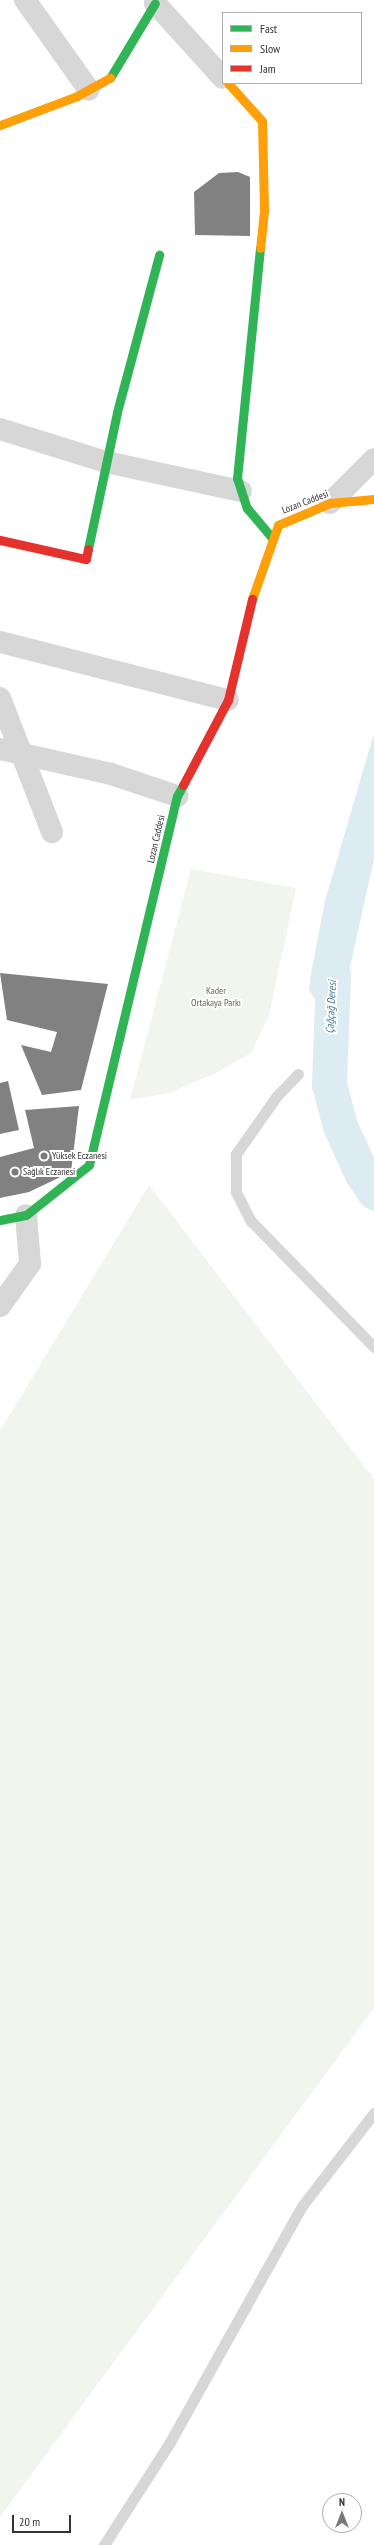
<!DOCTYPE html>
<html>
<head>
<meta charset="utf-8">
<style>
	body { margin:0 }
	#map { position:relative; width:374px; height:2545px; overflow:hidden; background:#fff; font-family:"PT Sans Narrow",sans-serif }
	div>[style] { position:absolute }
	[style*='--x'] { left:calc(var(--x)*1px); top:calc(var(--y)*1px); width:calc(var(--w)*1px); rotate:calc(var(--a)*1deg) }
	.green>* { inset:0; background:#f1f5ed }
	.water>* { inset:0; background:#ddebf3 }
	.river>* { height:35px; margin:-17.5px; padding:0 17.5px; transform-origin:17.5px; border-radius:17.5px; background:#ddebf3 }
	.building>* { inset:0; background:#818181 }
	.lane>* { height:11px; margin:-5.5px; padding:0 5.5px; transform-origin:5.5px; border-radius:5.5px; background:#d7d7d7 }
	.street>* { height:22px; margin:-11px; padding:0 11px; transform-origin:11px; border-radius:11px; background:#d7d7d7 }
	.fast>* { height:9px; margin:-4.5px; padding:0 4.5px; transform-origin:4.5px; border-radius:4.5px; background:#30b455 }
	.slow>* { height:9px; margin:-4.5px; padding:0 4.5px; transform-origin:4.5px; border-radius:4.5px; background:#ff9f0a }
	.jam>* { height:9px; margin:-4.5px; padding:0 4.5px; transform-origin:4.5px; border-radius:4.5px; background:#e5322d }
	.dots>* { width:11px; height:11px; translate:-50% -50%; box-sizing:border-box; border:2px solid #fff; border-radius:50% }
	span { translate:-50% -50%; white-space:nowrap; text-align:center; line-height:1.15; -webkit-text-stroke:4px #fff; paint-order:stroke }
	.street-label { font-size:10px; color:#333 }
	.park-label { font-size:10px; color:#56703f }
	.poi-label { font-size:10px; color:#333 }
	.left { translate:0 -50%; text-align:left }
	.water-label { font-size:11px; color:#3f7597; font-style:italic }
	.legend { position:absolute; left:222px; top:12px; width:140px; height:72px; box-sizing:border-box; background:#fff; border:1px solid #adadad; margin:0; padding:5px 7px; list-style:none; font-size:12px; color:#333 }
	.legend li { display:flex; align-items:center; gap:8px; height:20px }
	.legend b { width:20px; border:1px solid #adadad }
	.north { position:absolute; left:322px; top:2493px; width:40px; height:40px; box-sizing:border-box; background:#fff; border:1px solid #adadad; border-radius:50%; rotate:0deg; font-size:11px; font-weight:700; line-height:16px; text-align:center; color:#333 }
	.north::after { content:''; display:block; margin:auto; width:14px; height:18px; background:#7a7a7a; clip-path:polygon(50% 0,100% 100%,50% 72%,0 100%) }
	.scale { position:absolute; left:12px; top:2515px; width:59px; height:18px; box-sizing:border-box; border:2px solid #333; border-top:0; padding-left:5px; font-size:12px; line-height:14px; white-space:nowrap; color:#333; -webkit-text-stroke:3px #fff; paint-order:stroke }
</style>
</head>
<body>
<div id="map">
	<div class="green">
		<div style="clip-path:polygon(191px 869px,296px 888px,269px 1015px,251px 1053px,218px 1072px,169px 1093px,130px 1100px)"></div>
		<div style="clip-path:polygon(149px 1185px,374px 1479px,374px 2008px,0 2517px,0 1431px)"></div>
	</div>
	<div class="water">
		<div style="clip-path:polygon(374px 733px,374px 859px,348px 976px,330px 1023px,309px 990px,311px 973px,325px 901px)"></div>
	</div>
	<div class="river">
		<div style="--x:333;--y:974;--w:110;--a:92.1"></div>
		<div style="--x:329;--y:1084;--w:43;--a:75.3"></div>
		<div style="--x:340;--y:1126;--w:53;--a:65.4"></div>
		<div style="--x:362;--y:1174;--w:22;--a:56"></div>
	</div>
	<div class="building">
		<div style="clip-path:polygon(238px 172px,250px 177px,250px 236px,195px 235px,194px 192px,219px 173px)"></div>
		<div style="clip-path:polygon(0 973px,108px 984px,81px 1090px,42px 1095px,21px 1045px,51px 1052px,57px 1032px,7px 1020px)"></div>
		<div style="clip-path:polygon(8px 1081px,19px 1130px,0 1134px,0 1083px)"></div>
		<div style="clip-path:polygon(79px 1106px,71px 1172px,29px 1192px,0 1198px,0 1157px,34px 1148px,25px 1110px)"></div>
	</div>
	<div class="lane">
		<div style="--x:298;--y:1074;--w:32;--a:134"></div>
		<div style="--x:276;--y:1097;--w:70;--a:125.1"></div>
		<div style="--x:236;--y:1154;--w:38;--a:90"></div>
		<div style="--x:236;--y:1192;--w:33;--a:63"></div>
		<div style="--x:251;--y:1221;--w:176;--a:45.7"></div>
		<div style="--x:104;--y:2545;--w:122;--a:-57.3"></div>
		<div style="--x:170;--y:2442;--w:270;--a:-60.8"></div>
		<div style="--x:302;--y:2206;--w:118;--a:-52.3"></div>
	</div>
	<div class="street">
		<div style="--x:25;--y:0;--w:110;--a:54.6"></div>
		<div style="--x:155;--y:0;--w:3;--a:90"></div>
		<div style="--x:155;--y:3;--w:101;--a:47.8"></div>
		<div style="--x:0;--y:429;--w:111;--a:17.3"></div>
		<div style="--x:106;--y:462;--w:138;--a:12.1"></div>
		<div style="--x:330;--y:503;--w:62;--a:-45"></div>
		<div style="--x:0;--y:642;--w:235;--a:14.3"></div>
		<div style="--x:0;--y:698;--w:144;--a:68.8"></div>
		<div style="--x:0;--y:749;--w:114;--a:12.7"></div>
		<div style="--x:111;--y:774;--w:70;--a:18.4"></div>
		<div style="--x:0;--y:1306;--w:52;--a:-54.5"></div>
		<div style="--x:30;--y:1264;--w:49;--a:-94.7"></div>
	</div>
	<div class="fast">
		<div style="--x:110;--y:78;--w:87;--a:-59"></div>
		<div style="--x:260;--y:248;--w:231;--a:95.7"></div>
		<div style="--x:237;--y:478;--w:32;--a:72"></div>
		<div style="--x:247;--y:508;--w:40;--a:50"></div>
		<div style="--x:88;--y:549;--w:140;--a:-78"></div>
		<div style="--x:117;--y:412;--w:163;--a:-75"></div>
		<div style="--x:0;--y:1220;--w:26;--a:-11"></div>
		<div style="--x:26;--y:1215;--w:80;--a:-38.4"></div>
		<div style="--x:89;--y:1165;--w:379;--a:-76.6"></div>
		<div style="--x:177;--y:796;--w:13;--a:-61"></div>
	</div>
	<div class="slow">
		<div style="--x:228;--y:83;--w:51;--a:48.2"></div>
		<div style="--x:262;--y:121;--w:90;--a:88.7"></div>
		<div style="--x:264;--y:211;--w:37;--a:96"></div>
		<div style="--x:0;--y:125;--w:82;--a:-20.6"></div>
		<div style="--x:77;--y:96;--w:38;--a:-29"></div>
		<div style="--x:252;--y:599;--w:78;--a:-70.6"></div>
		<div style="--x:278;--y:525;--w:56;--a:-22.9"></div>
		<div style="--x:330;--y:503;--w:44;--a:-5.2"></div>
	</div>
	<div class="jam">
		<div style="--x:0;--y:540;--w:88;--a:12.5"></div>
		<div style="--x:86;--y:559;--w:10;--a:-79"></div>
		<div style="--x:183;--y:785;--w:96;--a:-62.1"></div>
		<div style="--x:228;--y:700;--w:104;--a:-76.6"></div>
	</div>
	<div class="dots">
		<div style="left:44px;top:1156px;background:#7a7a7a"></div>
		<div style="left:15px;top:1172px;background:#7a7a7a"></div>
	</div>
	<div class="street-label">
		<span style="left:305px;top:502px;rotate:-21deg">Lozan Caddesi</span>
		<span style="left:156px;top:839px;rotate:-77deg">Lozan Caddesi</span>
	</div>
	<div class="park-label">
		<span style="left:216px;top:996px">Kader<br>Ortakaya Parkı</span>
	</div>
	<div class="poi-label">
		<span class="left" style="left:52px;top:1156px">Yüksek Eczanesi</span>
		<span class="left" style="left:23px;top:1172px">Sağlık Eczanesi</span>
	</div>
	<div class="water-label">
		<span style="left:331px;top:1007px;rotate:-87deg">Çağçağ Deresi</span>
	</div>
	<ul class="legend">
	<li><b style="height:5px;background:#30b455"></b>Fast</li>
	<li><b style="height:5px;background:#ff9f0a"></b>Slow</li>
	<li><b style="height:5px;background:#e5322d"></b>Jam</li>
	</ul>
	<div class="north">N</div>
	<div class="scale">20 m</div>
</div>
</body>
</html>
